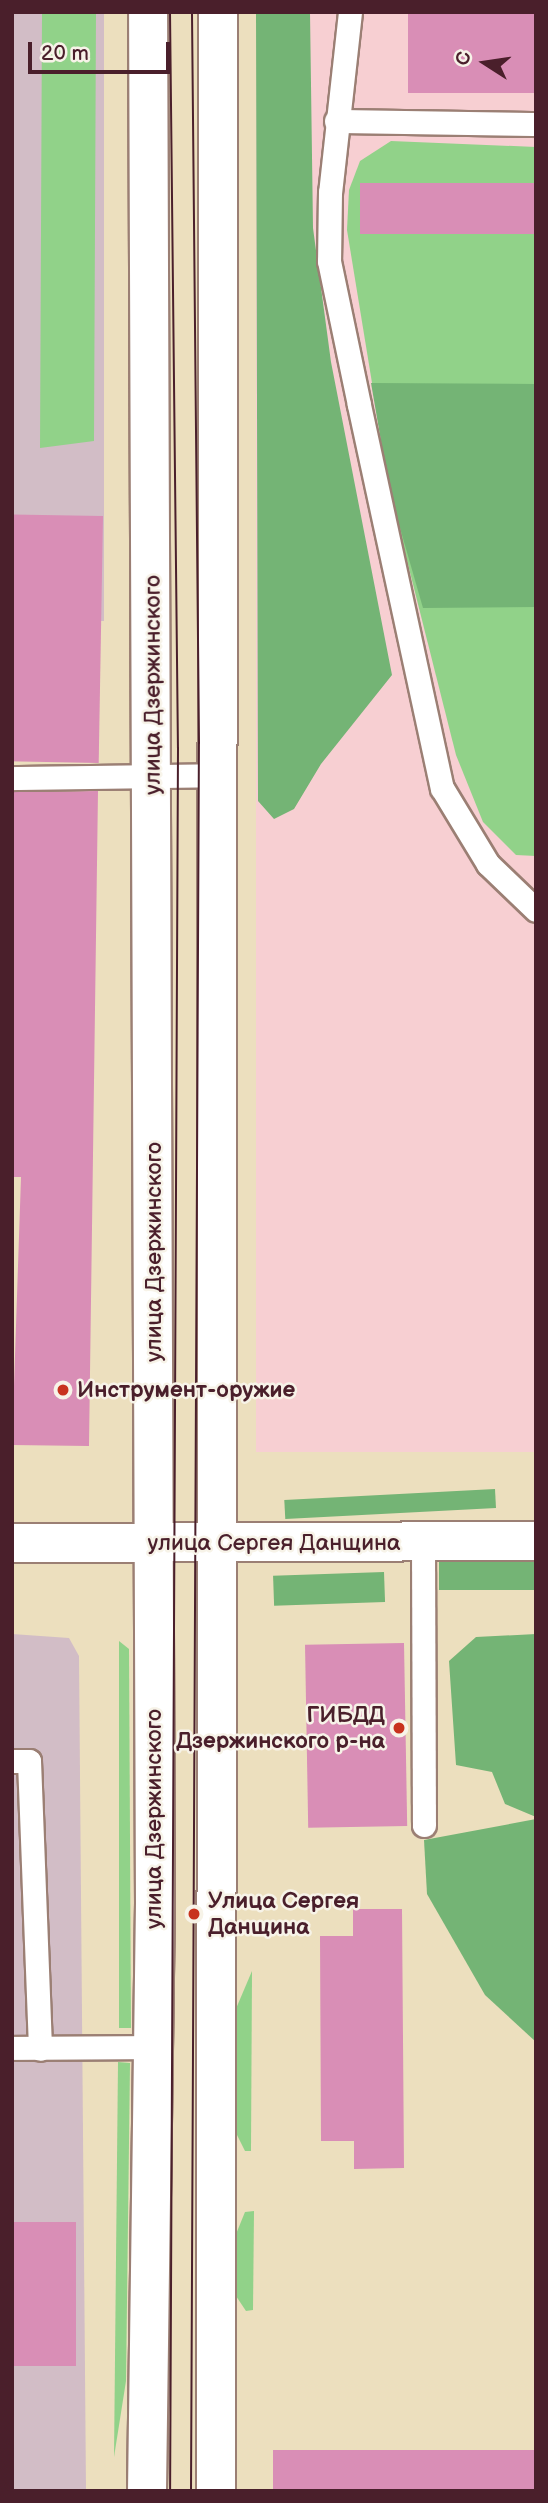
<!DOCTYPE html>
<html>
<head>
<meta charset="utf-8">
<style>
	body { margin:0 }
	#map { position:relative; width:548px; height:2503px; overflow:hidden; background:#ecdfbe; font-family:"Balsamiq Sans",sans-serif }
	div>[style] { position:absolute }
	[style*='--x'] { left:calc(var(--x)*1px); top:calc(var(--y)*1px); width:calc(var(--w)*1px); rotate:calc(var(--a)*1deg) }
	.built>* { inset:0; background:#f7cfd2; transform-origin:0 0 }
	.industrial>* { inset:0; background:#d2bdc6; transform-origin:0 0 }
	.green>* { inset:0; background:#91d289 }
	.forest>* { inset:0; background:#74b475; transform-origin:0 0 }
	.building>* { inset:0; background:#d98eb6; transform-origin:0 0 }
	.roads { filter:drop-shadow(2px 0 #9b7f74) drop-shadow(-2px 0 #9b7f74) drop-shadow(0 2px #9b7f74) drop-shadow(0 -2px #9b7f74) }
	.service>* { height:23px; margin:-11.5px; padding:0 11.5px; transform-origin:11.5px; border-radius:11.5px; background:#fff }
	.minor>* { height:38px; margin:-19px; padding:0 19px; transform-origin:19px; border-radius:19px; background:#fff }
	.secondary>* { height:38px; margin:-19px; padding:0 19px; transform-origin:19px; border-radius:19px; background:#fff }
	.tram>* { height:2px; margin:-1px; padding:0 1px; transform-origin:1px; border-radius:1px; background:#4a1f2b }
	.dots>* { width:19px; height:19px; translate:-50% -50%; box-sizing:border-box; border:4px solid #f7f3e8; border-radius:50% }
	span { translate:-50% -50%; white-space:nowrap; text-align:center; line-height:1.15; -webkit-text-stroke:5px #f7f3e8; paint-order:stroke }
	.street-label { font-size:23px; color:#4a1f2b }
	.poi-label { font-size:23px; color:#4a1f2b; font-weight:700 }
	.left { translate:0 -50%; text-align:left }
	.right { translate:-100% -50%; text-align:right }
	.frame { position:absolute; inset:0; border:14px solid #4a1f2b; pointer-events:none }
	.north { position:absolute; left:450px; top:28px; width:70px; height:70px; -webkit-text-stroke:5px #f7f3e8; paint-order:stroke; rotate:282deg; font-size:19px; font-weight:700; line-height:28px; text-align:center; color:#4a1f2b }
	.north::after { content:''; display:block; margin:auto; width:24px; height:32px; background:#4a1f2b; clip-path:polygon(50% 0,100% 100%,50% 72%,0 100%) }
	.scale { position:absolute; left:28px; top:42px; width:142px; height:32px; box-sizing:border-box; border:4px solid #4a1f2b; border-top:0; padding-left:9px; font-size:21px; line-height:24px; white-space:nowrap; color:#4a1f2b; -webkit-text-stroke:5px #f7f3e8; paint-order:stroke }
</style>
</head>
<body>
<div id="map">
	<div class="built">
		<div style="left:256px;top:12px;width:280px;height:1440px"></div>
	</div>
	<div class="industrial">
		<div style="left:12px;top:12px;width:92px;height:609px"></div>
		<div style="clip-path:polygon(12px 1634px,69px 1638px,79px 1656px,86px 2491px,12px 2491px)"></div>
	</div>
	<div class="green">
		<div style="clip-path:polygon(96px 12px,94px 441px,40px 448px,42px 13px,12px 12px)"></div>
		<div style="clip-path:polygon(391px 141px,536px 147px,536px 856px,516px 855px,483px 822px,456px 755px,390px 493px,347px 230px,349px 190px,360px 161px)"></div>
		<div style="clip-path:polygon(119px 1641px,129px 1649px,131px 2028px,119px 2028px)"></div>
		<div style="clip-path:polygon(252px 1971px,251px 2151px,245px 2151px,234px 2129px,235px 2011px)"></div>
		<div style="clip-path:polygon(118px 2062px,130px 2063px,126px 2381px,114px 2457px)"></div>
		<div style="clip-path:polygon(254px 2211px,253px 2310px,246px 2311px,234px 2293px,234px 2239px,245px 2212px)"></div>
	</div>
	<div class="forest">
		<div style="clip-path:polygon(256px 12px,310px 12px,313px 228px,331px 362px,392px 675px,321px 764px,294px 809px,274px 819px,258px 801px)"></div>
		<div style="clip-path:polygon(371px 383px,536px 384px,536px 607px,423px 608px,390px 493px)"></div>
		<div style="left:495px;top:1489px;width:19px;height:211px;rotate:87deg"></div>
		<div style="left:439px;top:1560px;width:97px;height:30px"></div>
		<div style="left:384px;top:1572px;width:30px;height:111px;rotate:88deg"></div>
		<div style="clip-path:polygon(536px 1634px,536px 1817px,505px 1804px,492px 1772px,456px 1765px,449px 1661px,476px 1637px)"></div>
		<div style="clip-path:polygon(536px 1819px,536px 2042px,485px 1995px,427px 1894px,424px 1840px)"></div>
	</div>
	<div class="building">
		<div style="left:408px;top:12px;width:128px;height:81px"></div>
		<div style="left:360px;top:183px;width:176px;height:51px"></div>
		<div style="left:103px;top:516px;width:247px;height:91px;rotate:91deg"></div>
		<div style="clip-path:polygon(98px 791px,89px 1446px,12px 1445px,21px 1177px,12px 1177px,12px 792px)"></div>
		<div style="left:404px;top:1643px;width:183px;height:99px;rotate:89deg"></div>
		<div style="clip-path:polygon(353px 1909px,402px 1909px,404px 2168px,354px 2169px,354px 2141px,321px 2141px,320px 1936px,353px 1936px)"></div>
		<div style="left:12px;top:2222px;width:64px;height:144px"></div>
		<div style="left:273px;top:2450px;width:263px;height:41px"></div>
	</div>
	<div class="roads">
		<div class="service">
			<div style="--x:350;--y:12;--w:181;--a:96.3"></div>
			<div style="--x:330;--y:192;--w:69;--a:90.8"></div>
			<div style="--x:329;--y:261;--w:147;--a:78.2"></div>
			<div style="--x:359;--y:405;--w:392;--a:77.8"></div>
			<div style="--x:442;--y:788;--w:89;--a:58.8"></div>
			<div style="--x:488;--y:864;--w:66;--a:43.8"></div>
			<div style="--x:336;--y:121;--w:200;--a:0.9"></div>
			<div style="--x:12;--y:778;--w:209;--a:-0.8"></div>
			<div style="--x:423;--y:1543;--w:282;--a:89.8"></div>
			<div style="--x:12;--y:1761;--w:17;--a:0"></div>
			<div style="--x:29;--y:1761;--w:288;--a:87.8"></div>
			<div style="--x:12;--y:2048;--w:141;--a:-0.4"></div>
		</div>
		<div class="minor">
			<div style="--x:12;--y:1543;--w:524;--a:-0.22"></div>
		</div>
		<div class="secondary">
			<div style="--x:147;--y:2491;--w:588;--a:-89.22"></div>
			<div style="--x:155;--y:1903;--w:1891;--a:-90.21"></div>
			<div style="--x:216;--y:2491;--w:2479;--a:-89.95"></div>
		</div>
	</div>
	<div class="tram">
		<div style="--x:170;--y:12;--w:736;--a:89.38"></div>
		<div style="--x:178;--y:748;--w:1743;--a:90.26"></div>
		<div style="--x:191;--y:2491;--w:1748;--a:-89.74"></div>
		<div style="--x:199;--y:743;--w:731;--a:-90.55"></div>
	</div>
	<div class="dots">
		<div style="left:63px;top:1390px;background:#c8321e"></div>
		<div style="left:399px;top:1728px;background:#c8321e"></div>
		<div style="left:194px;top:1914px;background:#c8321e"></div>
	</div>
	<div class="street-label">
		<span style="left:153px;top:685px;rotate:-90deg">улица Дзержинского</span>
		<span style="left:154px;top:1252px;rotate:-90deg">улица Дзержинского</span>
		<span style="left:274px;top:1543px">улица Сергея Данщина</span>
		<span style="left:154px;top:1819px;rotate:-90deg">улица Дзержинского</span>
	</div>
	<div class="poi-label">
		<span class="left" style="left:77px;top:1390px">Инструмент-оружие</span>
		<span class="right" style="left:385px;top:1728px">ГИБДД<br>Дзержинского р-на</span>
		<span class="left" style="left:208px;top:1914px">Улица Сергея<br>Данщина</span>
	</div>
	<div class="frame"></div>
	<div class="north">С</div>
	<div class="scale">20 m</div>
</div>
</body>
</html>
